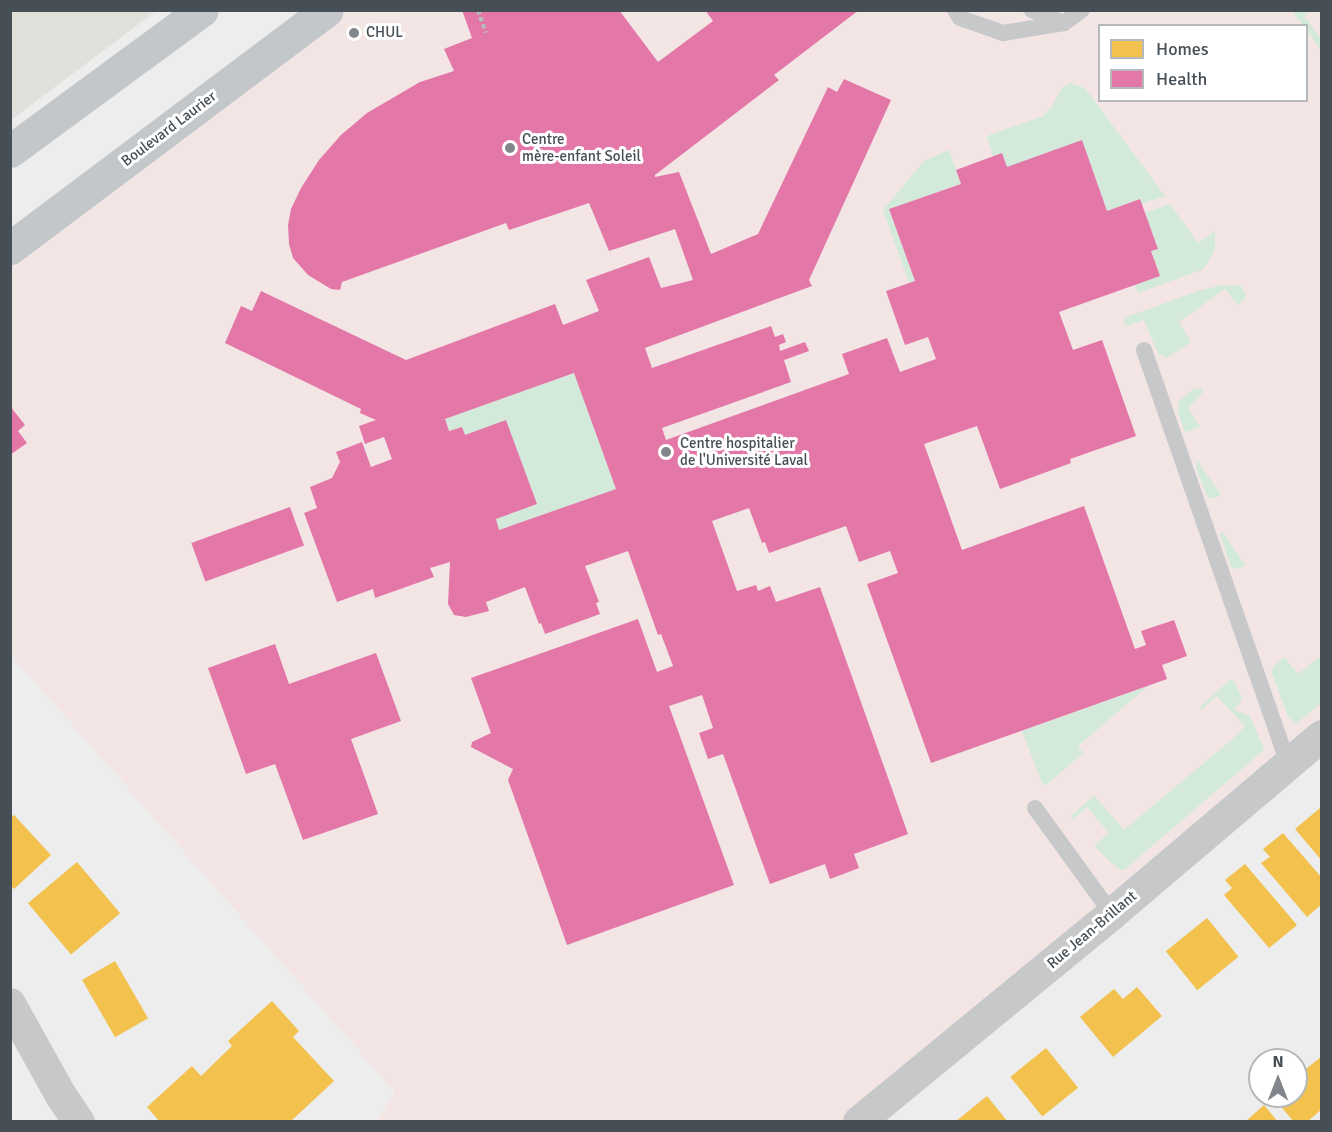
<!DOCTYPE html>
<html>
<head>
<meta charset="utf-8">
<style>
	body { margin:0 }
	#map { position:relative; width:1332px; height:1132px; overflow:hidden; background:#ededed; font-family:Signika,sans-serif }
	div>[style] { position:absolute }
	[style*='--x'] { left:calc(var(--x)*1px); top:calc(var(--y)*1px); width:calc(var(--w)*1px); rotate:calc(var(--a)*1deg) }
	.commercial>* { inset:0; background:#e2e0da }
	.medical>* { inset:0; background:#f2e5e4 }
	.green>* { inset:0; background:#d3eadb }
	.homes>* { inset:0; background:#f2c14e; transform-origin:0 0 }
	.health>* { inset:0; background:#e377a8; transform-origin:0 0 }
	.path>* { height:4px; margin-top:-2px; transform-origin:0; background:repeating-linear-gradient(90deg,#b6bfbc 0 4.5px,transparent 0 7.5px) }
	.service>* { height:16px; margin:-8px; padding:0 8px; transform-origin:8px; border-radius:8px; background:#c7c8ca }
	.minor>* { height:32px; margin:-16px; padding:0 16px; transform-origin:16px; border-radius:16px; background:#c7c8ca }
	.primary>* { height:33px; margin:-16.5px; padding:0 16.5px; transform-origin:16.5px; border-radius:16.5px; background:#c3c7c9 }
	.dots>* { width:16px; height:16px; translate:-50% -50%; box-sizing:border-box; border:3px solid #fff; border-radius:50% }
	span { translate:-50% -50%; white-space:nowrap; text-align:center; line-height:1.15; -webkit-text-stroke:6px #fff; paint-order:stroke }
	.poi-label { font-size:15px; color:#464f56 }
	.left { translate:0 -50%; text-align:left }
	.street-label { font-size:15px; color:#464f56 }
	.frame { position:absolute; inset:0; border:12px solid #464f56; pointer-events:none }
	.legend { position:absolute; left:1098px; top:24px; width:210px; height:78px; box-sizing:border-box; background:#fff; border:2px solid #b5b9bb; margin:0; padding:8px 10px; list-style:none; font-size:18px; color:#464f56 }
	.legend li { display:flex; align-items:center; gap:12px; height:30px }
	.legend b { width:30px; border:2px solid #b5b9bb }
	.north { position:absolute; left:1248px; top:1048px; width:60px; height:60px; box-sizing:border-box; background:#fff; border:2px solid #b5b9bb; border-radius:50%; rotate:0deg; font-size:16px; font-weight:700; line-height:24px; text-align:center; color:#464f56 }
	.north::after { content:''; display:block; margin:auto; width:21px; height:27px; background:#80868b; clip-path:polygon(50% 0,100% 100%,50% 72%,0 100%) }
</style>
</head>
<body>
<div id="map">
	<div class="commercial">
		<div style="clip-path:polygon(11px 10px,156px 10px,156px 11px,11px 120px)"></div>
	</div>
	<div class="medical">
		<div style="clip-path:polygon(evenodd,328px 11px,1321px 11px,1321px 736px,859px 1121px,377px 1121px,395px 1092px,11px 655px,10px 249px,328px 11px,1100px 26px,1306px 26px,1306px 100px,1100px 100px,1100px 26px)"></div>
	</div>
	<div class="green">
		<div style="clip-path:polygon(1292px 11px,1309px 11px,1304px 16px,1321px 39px,1321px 50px,1307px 30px,1306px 26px,1303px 25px)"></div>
		<div style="clip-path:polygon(1070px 83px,1085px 88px,1165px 196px,1141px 204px,1139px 199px,1107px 211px,1082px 141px,1007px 167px,1002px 153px,993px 156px,987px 136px,1044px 116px,1053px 105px,1062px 88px)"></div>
		<div style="clip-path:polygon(949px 150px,961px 184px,889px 209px,915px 281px,909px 283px,883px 210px,924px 161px)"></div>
		<div style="clip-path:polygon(1170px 204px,1198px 243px,1215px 231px,1215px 249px,1204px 269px,1138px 293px,1135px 285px,1160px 276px,1151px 251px,1157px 249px,1145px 213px)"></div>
		<div style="clip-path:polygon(1223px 285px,1241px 286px,1245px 292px,1245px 298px,1238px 305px,1225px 289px,1179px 322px,1191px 342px,1167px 358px,1158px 354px,1144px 320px,1125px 326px,1124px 318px,1201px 290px)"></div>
		<div style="clip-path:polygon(574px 373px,616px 489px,499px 530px,496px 519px,537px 504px,506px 421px,465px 435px,462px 427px,449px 431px,445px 419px)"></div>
		<div style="clip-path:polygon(1195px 388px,1202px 389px,1203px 392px,1188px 408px,1200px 427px,1185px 432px,1178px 413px,1178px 402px)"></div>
		<div style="clip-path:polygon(1197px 460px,1221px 495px,1215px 498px,1208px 498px,1206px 494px,1196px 467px)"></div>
		<div style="clip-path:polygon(1222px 531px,1246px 566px,1237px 569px,1231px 567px,1220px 535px)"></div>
		<div style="clip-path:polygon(1321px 656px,1321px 703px,1296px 724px,1288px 717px,1272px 673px,1273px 667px,1284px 657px,1298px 674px)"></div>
		<div style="clip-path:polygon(1230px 680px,1234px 681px,1242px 699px,1234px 710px,1250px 716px,1264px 750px,1124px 870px,1117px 868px,1094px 846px,1109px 833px,1087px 807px,1072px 820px,1071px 816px,1094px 795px,1124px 830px,1230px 741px,1245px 726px,1217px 696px,1201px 710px,1200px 707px)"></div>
		<div style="clip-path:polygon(1148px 686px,1078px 746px,1083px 753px,1046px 785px,1043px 785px,1022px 731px)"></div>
	</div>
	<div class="homes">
		<div style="clip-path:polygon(1320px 808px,1322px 809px,1322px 861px,1295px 829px)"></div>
		<div style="clip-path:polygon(14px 815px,51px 855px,14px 889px,10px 884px,10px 818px)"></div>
		<div style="clip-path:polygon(1283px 833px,1322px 878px,1322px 904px,1307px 917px,1261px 863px,1270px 857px,1263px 849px)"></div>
		<div style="left:77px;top:862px;width:67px;height:64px;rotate:50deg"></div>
		<div style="clip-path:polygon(1245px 864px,1297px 925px,1269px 948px,1224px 895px,1232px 888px,1225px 880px)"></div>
		<div style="left:1207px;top:918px;width:50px;height:53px;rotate:51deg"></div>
		<div style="left:115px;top:961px;width:66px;height:38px;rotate:60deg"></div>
		<div style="clip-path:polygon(1137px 987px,1162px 1016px,1113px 1057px,1080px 1017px,1114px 989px,1123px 999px)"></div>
		<div style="clip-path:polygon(272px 1001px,299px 1031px,293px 1037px,334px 1081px,290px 1122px,160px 1122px,147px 1107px,192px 1066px,201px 1076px,232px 1046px,228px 1041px)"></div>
		<div style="left:1046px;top:1048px;width:51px;height:46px;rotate:51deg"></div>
		<div style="clip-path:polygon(1322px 1056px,1322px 1109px,1307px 1122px,1294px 1122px,1272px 1096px,1296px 1096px,1296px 1077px)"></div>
		<div style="clip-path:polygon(987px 1096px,1008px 1122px,955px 1122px)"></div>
		<div style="clip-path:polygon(1264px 1105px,1278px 1122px,1245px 1122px)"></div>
	</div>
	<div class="health">
		<div style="clip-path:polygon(evenodd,462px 10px,619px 10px,658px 62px,713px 21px,705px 10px,859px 10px,774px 75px,779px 80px,655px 175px,655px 177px,679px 172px,711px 254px,758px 234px,828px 87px,837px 92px,844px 79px,891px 100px,809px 280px,812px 286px,645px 348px,652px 368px,771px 326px,775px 337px,783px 334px,786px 342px,779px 345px,780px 351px,805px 342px,809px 351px,784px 360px,791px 382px,662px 428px,666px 440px,849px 374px,842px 354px,887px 338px,900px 372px,936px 359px,928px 337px,905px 345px,886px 291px,915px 281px,889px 209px,961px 184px,956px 170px,1002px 153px,1007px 167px,1082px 140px,1107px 211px,1140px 199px,1158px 249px,1151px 251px,1160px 276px,1059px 312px,1073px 350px,1102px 340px,1136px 436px,1070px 459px,1071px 463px,1000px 489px,977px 426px,924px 444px,962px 550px,1084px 506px,1135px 649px,1146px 645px,1141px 631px,1174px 620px,1187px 656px,1162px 665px,1167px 679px,931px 763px,867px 584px,898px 573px,890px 551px,859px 562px,846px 526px,769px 553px,765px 542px,762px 543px,749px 508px,712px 521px,737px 591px,756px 585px,758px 591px,770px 586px,776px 602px,820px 587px,908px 834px,854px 854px,859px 868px,830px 879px,825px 864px,770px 884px,723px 754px,708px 759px,699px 733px,713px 728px,702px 695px,669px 706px,734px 885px,567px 945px,508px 780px,513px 769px,471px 747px,472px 742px,491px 733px,471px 678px,638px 619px,657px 672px,673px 666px,661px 634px,658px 635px,628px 551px,585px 566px,599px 602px,596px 603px,600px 614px,545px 634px,541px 623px,539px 624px,525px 587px,486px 602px,489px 611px,466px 617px,454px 615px,448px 604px,450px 562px,430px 568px,434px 577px,375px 598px,373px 589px,337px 602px,304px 513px,317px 508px,310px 487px,332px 478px,340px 462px,336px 452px,362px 442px,371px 467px,392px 459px,384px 437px,365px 444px,359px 426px,376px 420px,360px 413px,361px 409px,225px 343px,241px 306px,252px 311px,261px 291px,406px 360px,555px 304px,563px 325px,599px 311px,586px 280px,649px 257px,661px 288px,693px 280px,675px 229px,609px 251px,589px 203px,509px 230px,506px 223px,342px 282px,340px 290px,331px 289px,308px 275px,293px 258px,289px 244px,288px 225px,291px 209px,301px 188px,319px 160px,341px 135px,367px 113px,420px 82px,454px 71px,444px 49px,472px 38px,462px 10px,574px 373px,616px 489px,499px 530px,496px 519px,537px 504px,506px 420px,465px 435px,462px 427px,449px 431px,445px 419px,574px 373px)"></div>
		<div style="clip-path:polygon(10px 406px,25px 425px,18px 431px,27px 443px,10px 455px)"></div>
		<div style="left:290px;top:507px;width:41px;height:105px;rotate:70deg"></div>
		<div style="clip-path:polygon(275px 644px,289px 684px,376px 653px,401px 721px,351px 739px,378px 814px,303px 840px,275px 764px,246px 774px,208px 668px)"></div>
	</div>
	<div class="path">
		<div style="--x:478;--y:10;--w:24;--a:71"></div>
	</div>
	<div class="service">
		<div style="--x:955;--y:10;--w:9;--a:58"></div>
		<div style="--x:960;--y:18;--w:46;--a:19.2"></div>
		<div style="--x:1003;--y:33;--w:62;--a:-9.3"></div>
		<div style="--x:1064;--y:23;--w:35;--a:-158"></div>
		<div style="--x:1064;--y:23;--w:22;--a:-36"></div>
		<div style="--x:1144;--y:350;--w:438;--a:70.8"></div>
		<div style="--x:1035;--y:808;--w:131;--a:54"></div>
	</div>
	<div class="minor">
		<div style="--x:10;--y:1004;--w:103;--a:60.9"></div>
		<div style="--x:60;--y:1094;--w:34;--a:56"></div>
		<div style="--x:859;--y:1122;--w:328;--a:-39.4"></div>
		<div style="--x:1112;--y:914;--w:275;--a:-40.3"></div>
	</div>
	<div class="primary">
		<div style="--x:10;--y:151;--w:238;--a:-36.3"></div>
		<div style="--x:10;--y:248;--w:396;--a:-36.9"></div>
	</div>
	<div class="dots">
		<div style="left:354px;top:33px;background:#80868b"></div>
		<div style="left:510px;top:148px;background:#80868b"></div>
		<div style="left:666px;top:452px;background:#80868b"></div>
	</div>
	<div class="poi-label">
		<span class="left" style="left:366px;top:33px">CHUL</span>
		<span class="left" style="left:522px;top:148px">Centre<br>mère-enfant Soleil</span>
		<span class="left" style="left:680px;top:452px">Centre hospitalier<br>de l'Université Laval</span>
	</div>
	<div class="street-label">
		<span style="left:169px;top:129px;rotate:-37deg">Boulevard Laurier</span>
		<span style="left:1092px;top:930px;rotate:-40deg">Rue Jean-Brillant</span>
	</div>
	<div class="frame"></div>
	<ul class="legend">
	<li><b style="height:16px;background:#f2c14e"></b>Homes</li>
	<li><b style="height:16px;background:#e377a8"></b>Health</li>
	</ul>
	<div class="north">N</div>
</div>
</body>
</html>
